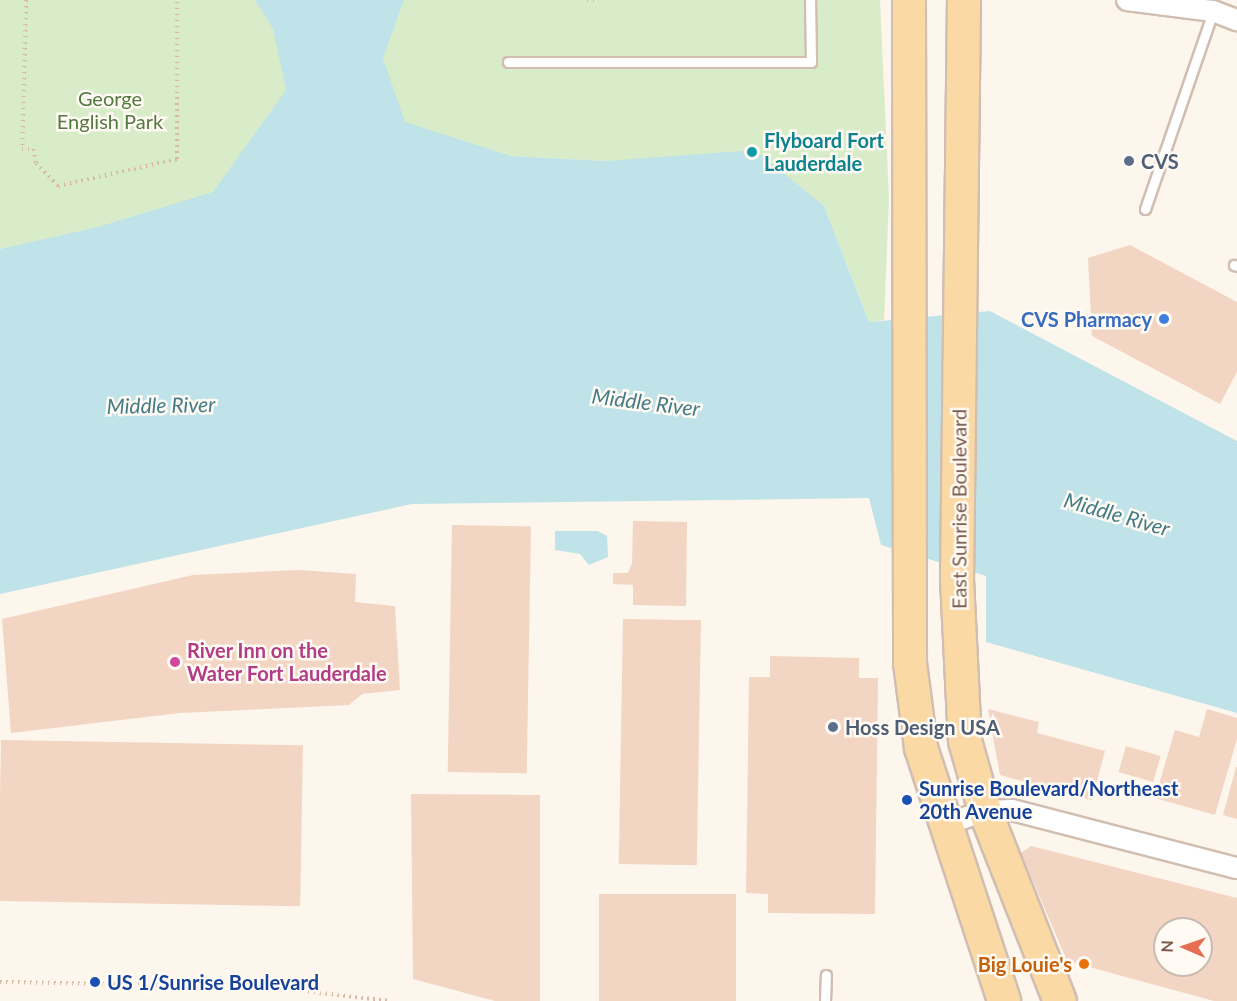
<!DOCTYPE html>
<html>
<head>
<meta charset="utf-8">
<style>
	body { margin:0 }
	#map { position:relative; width:1237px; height:1001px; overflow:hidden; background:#fdf6ec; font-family:Lato,sans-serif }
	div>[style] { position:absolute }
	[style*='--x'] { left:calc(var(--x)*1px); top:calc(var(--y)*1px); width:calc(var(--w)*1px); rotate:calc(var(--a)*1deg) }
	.green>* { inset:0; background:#d8ecc9 }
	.water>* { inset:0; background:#bfe3e8 }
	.building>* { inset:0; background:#f3d5c3; transform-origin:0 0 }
	.path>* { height:4px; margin-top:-2px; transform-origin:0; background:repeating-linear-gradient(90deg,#d9b8a5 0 1.5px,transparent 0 6px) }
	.roads { filter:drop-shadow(2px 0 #d1beb0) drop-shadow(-2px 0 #d1beb0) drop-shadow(0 2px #d1beb0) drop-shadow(0 -2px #d1beb0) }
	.service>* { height:9px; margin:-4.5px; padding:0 4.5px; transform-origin:4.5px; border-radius:4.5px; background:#fff }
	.minor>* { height:20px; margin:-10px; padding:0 10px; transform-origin:10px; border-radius:10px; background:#fff }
	.primary>* { height:32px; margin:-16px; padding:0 16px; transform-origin:16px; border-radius:16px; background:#fbd9a5 }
	.dots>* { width:16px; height:16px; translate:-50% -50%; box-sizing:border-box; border:3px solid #fffaf3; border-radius:50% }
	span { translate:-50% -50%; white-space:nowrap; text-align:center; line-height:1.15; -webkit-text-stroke:5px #fffaf3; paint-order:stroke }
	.park-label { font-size:20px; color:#537a41 }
	.culture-label { font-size:20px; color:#0d838f; font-weight:700 }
	.left { translate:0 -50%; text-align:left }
	.service-label { font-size:20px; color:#4e5e75; font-weight:700 }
	.shop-label { font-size:20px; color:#366cbe; font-weight:700 }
	.right { translate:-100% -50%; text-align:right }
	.street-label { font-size:20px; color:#7a5c4d }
	.hotel-label { font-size:20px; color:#b23c85; font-weight:700 }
	.transit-label { font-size:20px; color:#164399; font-weight:700 }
	.food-label { font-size:20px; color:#c56008; font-weight:700 }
	.water-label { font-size:21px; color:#437c86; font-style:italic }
	.north { position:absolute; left:1153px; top:917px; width:60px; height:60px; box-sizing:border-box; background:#fffaf3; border:2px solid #cabbb1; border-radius:50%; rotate:272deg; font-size:16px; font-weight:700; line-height:24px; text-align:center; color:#7a5c4d }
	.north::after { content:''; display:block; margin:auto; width:21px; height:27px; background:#e76f51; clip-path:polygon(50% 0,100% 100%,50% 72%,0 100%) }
</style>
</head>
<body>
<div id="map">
	<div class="green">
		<div style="clip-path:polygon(0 0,880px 0,889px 199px,884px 320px,869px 322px,824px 206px,606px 161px,511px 156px,0 249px)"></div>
	</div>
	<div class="water">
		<div style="clip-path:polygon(255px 0,404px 0,383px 58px,405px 122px,511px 156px,606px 161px,755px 150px,824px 206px,869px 322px,990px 311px,1237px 441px,1237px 713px,986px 642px,986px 576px,881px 545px,869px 498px,412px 504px,0 594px,0 249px,98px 227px,213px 192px,286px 90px,273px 29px)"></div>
		<div style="clip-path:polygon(555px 531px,598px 531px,607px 536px,608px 557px,589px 565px,580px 554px,555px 550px)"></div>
	</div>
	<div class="building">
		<div style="clip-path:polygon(1130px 245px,1237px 302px,1237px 372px,1220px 404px,1092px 336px,1088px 258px)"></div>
		<div style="clip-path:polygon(633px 521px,687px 522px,686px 606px,633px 605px,633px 585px,613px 584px,613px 573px,628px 573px,632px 563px)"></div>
		<div style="left:452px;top:525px;width:79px;height:247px;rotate:1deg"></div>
		<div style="clip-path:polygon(299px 570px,356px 574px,355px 602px,395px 606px,400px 690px,362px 694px,349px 705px,180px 713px,11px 733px,2px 619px,193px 575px)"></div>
		<div style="left:623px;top:619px;width:78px;height:245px;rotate:1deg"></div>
		<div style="clip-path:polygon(770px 656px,859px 658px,859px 678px,878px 678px,875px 914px,768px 913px,768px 894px,746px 893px,749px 677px,770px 677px)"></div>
		<div style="clip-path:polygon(988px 709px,1039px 722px,1037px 733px,1105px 751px,1092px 800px,1000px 775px)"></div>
		<div style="clip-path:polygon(1207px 709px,1237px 718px,1237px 739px,1215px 815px,1155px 798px,1175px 730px,1199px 737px)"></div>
		<div style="left:1px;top:740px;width:302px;height:161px;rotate:1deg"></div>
		<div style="left:1126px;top:746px;width:36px;height:27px;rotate:16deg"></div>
		<div style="clip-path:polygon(1236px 767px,1237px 767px,1237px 819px,1223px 815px)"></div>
		<div style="clip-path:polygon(411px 794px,540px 795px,540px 1001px,495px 1001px,413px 979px)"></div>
		<div style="clip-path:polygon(evenodd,1031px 846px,1237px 898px,1237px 1001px,1214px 1001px,1067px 961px,1021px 853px,1031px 846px,1165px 929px,1201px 929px,1201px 965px,1165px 965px,1165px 929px)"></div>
		<div style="left:599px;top:894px;width:137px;height:107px"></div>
	</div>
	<div class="path">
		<div style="--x:26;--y:0;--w:149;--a:91.5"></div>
		<div style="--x:22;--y:149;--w:12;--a:0"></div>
		<div style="--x:34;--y:149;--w:14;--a:82"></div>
		<div style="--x:36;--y:163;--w:32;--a:46"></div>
		<div style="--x:58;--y:186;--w:122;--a:-12.8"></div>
		<div style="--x:177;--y:159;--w:159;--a:-90"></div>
		<div style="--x:587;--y:0;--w:7;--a:0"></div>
		<div style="--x:0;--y:982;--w:272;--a:1.1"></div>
		<div style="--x:272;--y:987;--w:119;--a:6.8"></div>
	</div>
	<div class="roads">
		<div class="service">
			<div style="--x:508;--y:62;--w:303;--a:0"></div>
			<div style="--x:811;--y:62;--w:62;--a:-90.9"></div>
			<div style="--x:1145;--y:209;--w:209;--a:-71"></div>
			<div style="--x:1234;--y:265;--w:3;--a:18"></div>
			<div style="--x:825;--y:1001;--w:26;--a:-88"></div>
		</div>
		<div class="minor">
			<div style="--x:1127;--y:0;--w:87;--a:7.3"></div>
			<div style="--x:1213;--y:11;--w:26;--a:21"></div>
			<div style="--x:944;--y:825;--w:43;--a:-18.9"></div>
			<div style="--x:985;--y:811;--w:27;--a:-2"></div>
			<div style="--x:1012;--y:810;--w:232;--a:14.5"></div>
		</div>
		<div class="primary">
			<div style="--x:909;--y:0;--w:663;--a:89.91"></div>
			<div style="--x:910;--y:663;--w:86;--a:82.6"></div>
			<div style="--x:921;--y:748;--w:266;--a:71.8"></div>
			<div style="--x:964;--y:0;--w:579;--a:90.69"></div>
			<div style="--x:957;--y:579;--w:162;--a:87.2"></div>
			<div style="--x:965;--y:741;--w:73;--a:74.1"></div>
			<div style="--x:985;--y:811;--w:204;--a:68.5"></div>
		</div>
	</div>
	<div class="dots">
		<div style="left:752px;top:152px;background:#0f9aa8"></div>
		<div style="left:1129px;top:161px;background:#5c6f8a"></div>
		<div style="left:1164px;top:319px;background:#3f7fe0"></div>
		<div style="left:175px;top:662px;background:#d1479c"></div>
		<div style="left:833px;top:727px;background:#5c6f8a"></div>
		<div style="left:907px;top:800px;background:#1a4fb4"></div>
		<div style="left:1084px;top:964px;background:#e8710a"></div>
		<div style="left:95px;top:982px;background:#1a4fb4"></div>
	</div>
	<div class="park-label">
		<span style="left:110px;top:110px">George<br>English Park</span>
	</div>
	<div class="culture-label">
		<span class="left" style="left:764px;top:152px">Flyboard Fort<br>Lauderdale</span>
	</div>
	<div class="service-label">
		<span class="left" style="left:1141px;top:161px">CVS</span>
		<span class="left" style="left:845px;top:727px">Hoss Design USA</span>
	</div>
	<div class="shop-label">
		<span class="right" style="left:1152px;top:319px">CVS Pharmacy</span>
	</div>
	<div class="street-label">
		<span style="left:959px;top:509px;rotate:-90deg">East Sunrise Boulevard</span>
	</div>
	<div class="hotel-label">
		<span class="left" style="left:187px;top:662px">River Inn on the<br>Water Fort Lauderdale</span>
	</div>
	<div class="transit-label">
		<span class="left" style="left:919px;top:800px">Sunrise Boulevard/Northeast<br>20th Avenue</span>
		<span class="left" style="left:107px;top:982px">US 1/Sunrise Boulevard</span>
	</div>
	<div class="food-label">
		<span class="right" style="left:1072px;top:964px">Big Louie's</span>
	</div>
	<div class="water-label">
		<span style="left:646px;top:402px;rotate:7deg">Middle River</span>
		<span style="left:161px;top:405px;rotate:-1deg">Middle River</span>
		<span style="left:1117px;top:514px;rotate:16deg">Middle River</span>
	</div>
	<div class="north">N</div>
</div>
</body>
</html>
